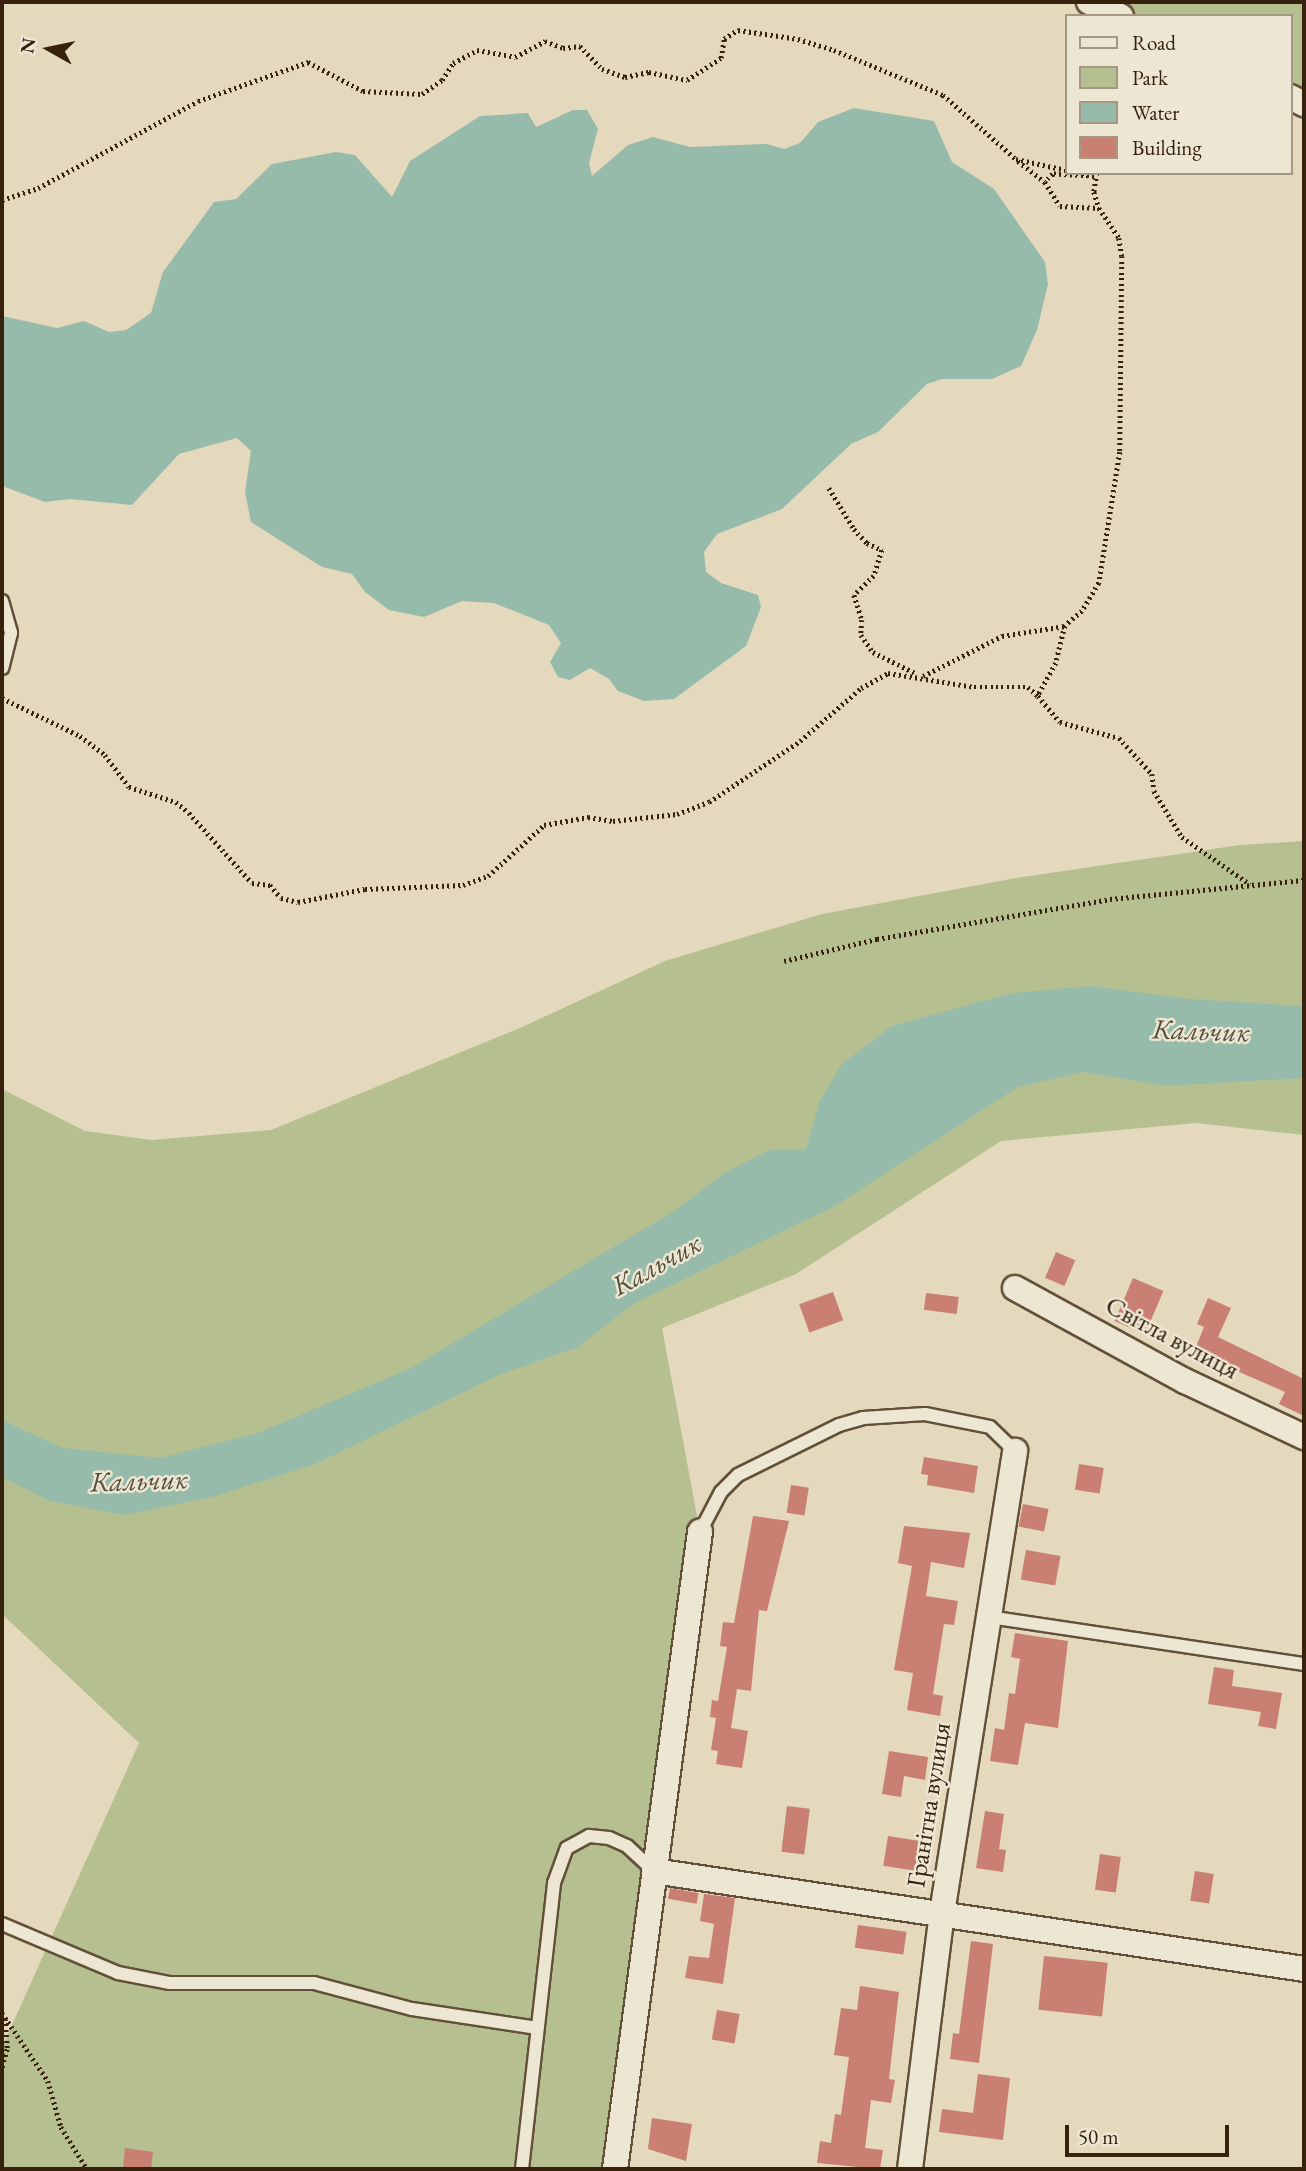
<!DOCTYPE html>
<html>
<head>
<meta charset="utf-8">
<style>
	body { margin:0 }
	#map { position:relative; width:1306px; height:2171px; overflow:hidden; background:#e4d9bc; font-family:"EB Garamond",serif }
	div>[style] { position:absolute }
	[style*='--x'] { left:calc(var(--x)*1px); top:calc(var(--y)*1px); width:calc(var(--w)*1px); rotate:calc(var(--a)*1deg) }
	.green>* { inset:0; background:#b6bf8f }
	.water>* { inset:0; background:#97bbaa }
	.building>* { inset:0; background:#c97f71; transform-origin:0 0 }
	.path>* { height:4.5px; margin-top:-2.25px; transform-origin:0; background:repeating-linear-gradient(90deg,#36220c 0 2px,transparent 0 5.5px) }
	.roads { filter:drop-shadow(2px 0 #625038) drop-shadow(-2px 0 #625038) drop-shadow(0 2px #625038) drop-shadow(0 -2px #625038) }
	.service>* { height:12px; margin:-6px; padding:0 6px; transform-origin:6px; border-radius:6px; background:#ede6d3 }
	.minor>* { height:24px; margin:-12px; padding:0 12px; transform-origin:12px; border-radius:12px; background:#ede6d3 }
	span { translate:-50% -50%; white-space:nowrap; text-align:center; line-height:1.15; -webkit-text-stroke:5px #ede6d3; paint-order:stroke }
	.street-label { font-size:26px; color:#36220c }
	.water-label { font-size:28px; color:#53503b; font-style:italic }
	.frame { position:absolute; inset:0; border:4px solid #36220c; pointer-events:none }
	.legend { position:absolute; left:1065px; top:14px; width:228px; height:161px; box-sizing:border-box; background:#ede6d3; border:2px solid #a49883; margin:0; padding:9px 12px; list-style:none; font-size:21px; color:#36220c }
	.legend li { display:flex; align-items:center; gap:14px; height:35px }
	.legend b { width:35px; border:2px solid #a49883 }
	.north { position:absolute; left:14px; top:14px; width:70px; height:70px; -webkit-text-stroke:5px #ede6d3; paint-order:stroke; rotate:279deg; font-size:19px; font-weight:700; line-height:28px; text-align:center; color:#36220c }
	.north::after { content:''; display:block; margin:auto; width:24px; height:32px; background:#36220c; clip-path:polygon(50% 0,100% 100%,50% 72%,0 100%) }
	.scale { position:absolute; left:1065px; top:2125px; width:164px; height:32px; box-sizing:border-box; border:4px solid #36220c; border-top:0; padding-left:9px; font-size:21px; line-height:24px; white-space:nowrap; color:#36220c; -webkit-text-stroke:5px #ede6d3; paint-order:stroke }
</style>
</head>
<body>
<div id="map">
	<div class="green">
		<div style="clip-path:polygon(1089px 2px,1304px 2px,1304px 104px,1290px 97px,1290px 16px,1121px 16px)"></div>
		<div style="clip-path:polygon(1304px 841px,1304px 1135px,1196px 1123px,1001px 1141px,796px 1274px,662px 1328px,700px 1532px,615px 2169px,2px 2169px,2px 2047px,139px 1743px,2px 1614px,2px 1089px,85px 1131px,152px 1140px,271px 1130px,520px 1028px,665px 961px,822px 914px,1016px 878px,1240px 845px)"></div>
	</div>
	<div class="water">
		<div style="clip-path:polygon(854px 108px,934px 121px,952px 162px,994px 189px,1045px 262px,1048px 284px,1037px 330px,1021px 366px,992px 379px,942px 379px,927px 384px,878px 432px,851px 444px,782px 509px,717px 534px,704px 552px,706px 572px,721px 583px,758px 595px,761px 607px,746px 646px,674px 699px,644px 701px,618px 691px,609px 679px,590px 668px,570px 680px,558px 677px,550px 662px,561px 643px,549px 625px,494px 603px,462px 601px,424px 617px,389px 610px,365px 592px,352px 574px,322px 567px,251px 522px,245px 492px,251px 451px,237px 438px,179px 454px,132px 505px,70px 499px,45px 502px,2px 486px,2px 316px,57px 328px,84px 321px,109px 332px,126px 330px,151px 313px,163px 272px,214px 202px,236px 199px,272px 164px,336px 152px,355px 155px,392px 197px,410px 161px,480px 116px,528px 113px,536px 127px,573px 110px,587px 110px,598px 129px,589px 163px,592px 176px,628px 145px,653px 137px,690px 147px,767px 144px,784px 149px,800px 143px,818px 122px)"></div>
		<div style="clip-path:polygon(1090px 986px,1190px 999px,1304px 1006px,1304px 1078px,1164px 1086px,1083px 1072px,1018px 1087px,835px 1206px,633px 1304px,578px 1347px,499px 1375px,315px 1464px,216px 1496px,125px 1515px,50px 1501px,2px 1477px,2px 1420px,63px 1448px,160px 1458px,258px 1433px,411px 1368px,679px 1208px,724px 1173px,770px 1150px,806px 1149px,820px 1100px,842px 1064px,892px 1026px,1012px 993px)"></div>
	</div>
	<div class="building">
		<div style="left:1056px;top:1252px;width:21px;height:28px;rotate:23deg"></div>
		<div style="left:1133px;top:1278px;width:33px;height:47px;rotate:23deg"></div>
		<div style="left:833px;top:1292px;width:30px;height:36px;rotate:70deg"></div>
		<div style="left:926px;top:1293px;width:33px;height:17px;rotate:7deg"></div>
		<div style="clip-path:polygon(1208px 1298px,1231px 1308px,1218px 1337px,1304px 1379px,1304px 1416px,1279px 1404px,1285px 1392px,1223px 1365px,1221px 1371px,1191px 1359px,1204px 1327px,1197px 1324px)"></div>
		<div style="clip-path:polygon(924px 1457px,978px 1466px,974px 1493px,927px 1485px,928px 1475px,921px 1474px)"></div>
		<div style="left:1079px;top:1464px;width:25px;height:26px;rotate:9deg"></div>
		<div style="left:791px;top:1485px;width:18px;height:28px;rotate:9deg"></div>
		<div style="left:1023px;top:1504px;width:26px;height:23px;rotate:11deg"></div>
		<div style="clip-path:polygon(753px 1516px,789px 1521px,767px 1611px,759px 1610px,751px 1691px,737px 1689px,731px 1728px,748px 1731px,742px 1768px,716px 1764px,718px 1751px,711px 1750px,716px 1718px,710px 1717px,712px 1700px,718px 1701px,727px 1647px,720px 1646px,723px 1622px,734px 1623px)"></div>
		<div style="clip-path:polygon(904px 1526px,970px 1533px,964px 1568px,931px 1562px,926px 1596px,958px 1601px,954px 1625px,944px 1624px,933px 1694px,943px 1696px,940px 1716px,907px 1710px,913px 1673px,894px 1670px,912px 1566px,898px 1563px)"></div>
		<div style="left:1026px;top:1550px;width:35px;height:30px;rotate:10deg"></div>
		<div style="clip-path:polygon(1015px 1633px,1068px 1641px,1058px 1728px,1025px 1723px,1018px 1765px,990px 1761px,995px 1728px,1004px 1730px,1009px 1693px,1015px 1694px,1020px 1659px,1011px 1657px)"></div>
		<div style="clip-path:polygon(1214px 1667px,1234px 1670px,1232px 1686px,1282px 1693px,1276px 1729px,1258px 1726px,1261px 1712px,1208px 1704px)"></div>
		<div style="clip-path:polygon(889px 1751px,928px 1757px,925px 1780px,904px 1776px,901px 1797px,882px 1794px)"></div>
		<div style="left:787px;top:1806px;width:23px;height:46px;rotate:7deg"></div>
		<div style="clip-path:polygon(985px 1811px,1004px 1814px,999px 1849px,1006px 1850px,1003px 1872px,976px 1868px)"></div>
		<div style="left:888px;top:1836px;width:32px;height:30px;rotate:9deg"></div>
		<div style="left:1100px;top:1854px;width:21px;height:36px;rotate:8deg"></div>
		<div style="left:1195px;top:1871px;width:19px;height:30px;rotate:9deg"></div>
		<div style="left:670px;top:1888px;width:29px;height:11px;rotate:10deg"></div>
		<div style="clip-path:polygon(704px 1894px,735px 1898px,723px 1984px,685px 1978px,689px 1956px,709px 1958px,714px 1924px,700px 1921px)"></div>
		<div style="left:858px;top:1925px;width:49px;height:23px;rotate:8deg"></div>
		<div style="clip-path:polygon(971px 1941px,993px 1944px,979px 2063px,950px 2059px,953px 2033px,959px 2034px)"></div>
		<div style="left:1044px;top:1956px;width:64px;height:54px;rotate:6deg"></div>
		<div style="clip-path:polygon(860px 1986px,899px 1992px,889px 2079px,895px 2080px,891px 2103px,871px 2100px,865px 2148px,883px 2150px,880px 2169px,817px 2163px,820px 2141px,831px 2143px,835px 2114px,841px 2115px,849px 2057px,834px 2055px,841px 2008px,857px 2010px)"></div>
		<div style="left:717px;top:2010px;width:23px;height:30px;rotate:10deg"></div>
		<div style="clip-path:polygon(978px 2074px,1010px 2078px,1003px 2140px,939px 2132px,942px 2109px,973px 2113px)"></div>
		<div style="clip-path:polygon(652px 2118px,692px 2124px,686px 2161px,648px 2149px)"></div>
		<div style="clip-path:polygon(125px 2148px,153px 2152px,151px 2169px,123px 2169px)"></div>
	</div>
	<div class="path">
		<div style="--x:1018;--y:161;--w:34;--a:38"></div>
		<div style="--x:1082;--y:173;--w:12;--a:14"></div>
		<div style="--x:1094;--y:176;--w:41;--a:-177.2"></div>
		<div style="--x:1053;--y:174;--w:11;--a:135"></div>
		<div style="--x:1045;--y:182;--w:28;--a:58"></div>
		<div style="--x:1060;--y:206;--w:39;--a:3"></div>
		<div style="--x:1097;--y:173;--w:19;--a:99"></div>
		<div style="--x:1094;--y:192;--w:17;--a:73"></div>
		<div style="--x:1099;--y:208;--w:36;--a:56"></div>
		<div style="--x:1119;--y:238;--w:18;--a:81"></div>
		<div style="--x:1122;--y:256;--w:196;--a:90.6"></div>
		<div style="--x:1120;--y:452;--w:133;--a:99.1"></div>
		<div style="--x:1099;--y:583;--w:33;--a:121"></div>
		<div style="--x:1082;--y:611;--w:23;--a:139"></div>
		<div style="--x:1065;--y:626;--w:38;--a:104"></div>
		<div style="--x:1056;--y:663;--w:38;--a:119"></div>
		<div style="--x:1038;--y:696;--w:34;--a:50"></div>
		<div style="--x:1060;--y:722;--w:61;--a:15.2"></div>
		<div style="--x:1119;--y:738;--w:49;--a:47.5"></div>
		<div style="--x:1152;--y:774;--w:17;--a:83"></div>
		<div style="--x:1154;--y:791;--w:54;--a:58.7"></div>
		<div style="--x:1182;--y:837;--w:83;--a:34.7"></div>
		<div style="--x:2;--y:200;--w:38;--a:-18"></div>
		<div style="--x:38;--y:188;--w:182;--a:-28.5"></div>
		<div style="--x:198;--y:101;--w:117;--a:-19.5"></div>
		<div style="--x:308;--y:62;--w:62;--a:27.8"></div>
		<div style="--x:363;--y:91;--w:59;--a:2.9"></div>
		<div style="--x:422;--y:94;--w:24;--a:-35"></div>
		<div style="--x:442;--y:80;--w:20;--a:-57"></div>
		<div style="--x:453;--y:63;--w:27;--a:-28"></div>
		<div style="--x:477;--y:50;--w:39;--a:10"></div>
		<div style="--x:515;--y:57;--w:34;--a:-28"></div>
		<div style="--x:545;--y:41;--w:19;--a:21"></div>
		<div style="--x:563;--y:48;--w:17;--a:-7"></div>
		<div style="--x:580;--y:46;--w:32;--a:46"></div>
		<div style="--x:602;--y:69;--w:24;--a:19"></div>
		<div style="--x:625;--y:77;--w:25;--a:-12"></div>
		<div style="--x:649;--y:72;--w:39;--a:12"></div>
		<div style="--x:687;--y:80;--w:40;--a:-32.9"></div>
		<div style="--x:721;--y:58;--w:19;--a:-81"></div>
		<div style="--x:724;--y:39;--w:17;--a:-33"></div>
		<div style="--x:738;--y:30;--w:61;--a:8.5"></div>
		<div style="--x:798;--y:39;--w:38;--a:17"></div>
		<div style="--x:834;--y:50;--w:118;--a:22.4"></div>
		<div style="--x:943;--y:95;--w:97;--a:41.2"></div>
		<div style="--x:1016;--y:159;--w:51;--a:12.4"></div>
		<div style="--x:829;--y:488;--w:48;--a:58.6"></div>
		<div style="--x:854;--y:529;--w:19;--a:47"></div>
		<div style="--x:867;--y:543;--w:17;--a:25"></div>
		<div style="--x:882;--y:550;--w:27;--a:107"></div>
		<div style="--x:874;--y:576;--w:28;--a:136"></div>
		<div style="--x:854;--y:595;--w:26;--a:72"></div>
		<div style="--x:862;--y:620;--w:15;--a:94"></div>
		<div style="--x:861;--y:635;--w:21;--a:55"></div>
		<div style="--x:873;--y:652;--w:47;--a:26.6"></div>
		<div style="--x:923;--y:676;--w:89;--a:-26.9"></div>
		<div style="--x:1002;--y:636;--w:64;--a:-9"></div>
		<div style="--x:2;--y:698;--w:87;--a:26"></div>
		<div style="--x:80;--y:736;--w:31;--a:37"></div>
		<div style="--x:105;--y:755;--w:40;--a:53"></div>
		<div style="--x:129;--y:787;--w:49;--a:17.7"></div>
		<div style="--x:176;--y:802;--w:17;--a:40"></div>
		<div style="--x:189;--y:813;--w:94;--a:48"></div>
		<div style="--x:252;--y:883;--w:18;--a:6"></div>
		<div style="--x:270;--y:885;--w:17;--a:50"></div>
		<div style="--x:281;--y:898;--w:17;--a:13"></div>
		<div style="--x:298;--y:902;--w:68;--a:-11"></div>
		<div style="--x:365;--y:889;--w:98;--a:-2.3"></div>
		<div style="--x:463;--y:885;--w:27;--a:-20"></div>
		<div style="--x:488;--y:876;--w:76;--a:-42.3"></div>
		<div style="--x:544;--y:825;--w:45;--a:-10.3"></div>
		<div style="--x:588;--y:817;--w:25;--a:9"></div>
		<div style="--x:613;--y:821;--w:64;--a:-6.2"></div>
		<div style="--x:677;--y:814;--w:34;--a:-21"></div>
		<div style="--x:709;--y:802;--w:110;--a:-33.8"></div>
		<div style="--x:800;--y:741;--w:81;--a:-41"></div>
		<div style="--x:861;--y:688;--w:31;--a:-29"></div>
		<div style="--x:888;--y:673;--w:87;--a:9.2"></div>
		<div style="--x:974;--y:687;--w:54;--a:0"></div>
		<div style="--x:1028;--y:687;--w:13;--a:42"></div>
		<div style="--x:784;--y:961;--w:96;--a:-13.3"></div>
		<div style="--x:877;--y:939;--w:236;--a:-9.7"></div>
		<div style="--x:1110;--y:899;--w:195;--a:-5.6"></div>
		<div style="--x:2;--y:2013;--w:82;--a:55.9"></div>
		<div style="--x:48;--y:2081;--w:48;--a:74.2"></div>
		<div style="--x:61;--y:2127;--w:49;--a:58.2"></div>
		<div style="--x:2;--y:2067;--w:20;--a:-75"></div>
		<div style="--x:7;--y:2048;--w:29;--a:-94"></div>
	</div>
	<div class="roads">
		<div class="service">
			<div style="--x:2;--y:601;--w:33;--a:74"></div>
			<div style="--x:11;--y:633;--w:36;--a:104"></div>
			<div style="--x:700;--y:1532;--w:45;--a:-62.3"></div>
			<div style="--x:721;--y:1492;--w:24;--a:-45"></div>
			<div style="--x:738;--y:1475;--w:113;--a:-26.3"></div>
			<div style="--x:839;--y:1425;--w:25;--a:-16"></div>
			<div style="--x:863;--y:1418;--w:62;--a:-3.7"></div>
			<div style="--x:925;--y:1414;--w:66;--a:11.3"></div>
			<div style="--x:990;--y:1427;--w:35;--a:44"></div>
			<div style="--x:989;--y:1617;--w:318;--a:8.5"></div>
			<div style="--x:2;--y:1924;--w:126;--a:22.9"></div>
			<div style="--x:118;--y:1973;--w:53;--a:10.9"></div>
			<div style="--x:170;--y:1983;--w:144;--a:0"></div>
			<div style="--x:314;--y:1983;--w:101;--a:14.9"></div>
			<div style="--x:412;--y:2009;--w:127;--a:8.6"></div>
			<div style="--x:522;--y:2169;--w:288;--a:-83.6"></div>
			<div style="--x:554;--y:1883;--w:37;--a:-70"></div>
			<div style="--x:567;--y:1848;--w:25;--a:-29"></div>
			<div style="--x:589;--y:1836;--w:20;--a:6"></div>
			<div style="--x:609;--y:1838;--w:20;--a:24"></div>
			<div style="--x:627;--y:1846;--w:37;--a:43"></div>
		</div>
		<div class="minor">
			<div style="--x:1089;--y:2;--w:35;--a:24"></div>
			<div style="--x:1290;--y:97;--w:16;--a:27"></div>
			<div style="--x:1015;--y:1288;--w:194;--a:28.7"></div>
			<div style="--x:1185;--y:1381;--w:132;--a:25.2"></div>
			<div style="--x:654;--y:1871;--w:657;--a:8.57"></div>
			<div style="--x:615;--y:2169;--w:643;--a:-82.4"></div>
			<div style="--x:910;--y:2169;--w:258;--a:-82.9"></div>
			<div style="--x:942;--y:1913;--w:468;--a:-81"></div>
		</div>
	</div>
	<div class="street-label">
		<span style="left:1172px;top:1338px;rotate:28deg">Світла вулиця</span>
		<span style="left:929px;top:1805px;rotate:-81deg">Гранітна вулиця</span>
	</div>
	<div class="water-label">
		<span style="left:1201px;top:1030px;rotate:2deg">Кальчик</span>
		<span style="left:656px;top:1264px;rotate:-29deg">Кальчик</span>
		<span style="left:139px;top:1480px;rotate:-2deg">Кальчик</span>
	</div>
	<div class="frame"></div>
	<ul class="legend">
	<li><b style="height:9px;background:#ede6d3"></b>Road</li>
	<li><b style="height:19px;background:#b6bf8f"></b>Park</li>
	<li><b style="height:19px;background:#97bbaa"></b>Water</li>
	<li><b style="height:19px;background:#c97f71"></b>Building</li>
	</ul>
	<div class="north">N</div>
	<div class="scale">50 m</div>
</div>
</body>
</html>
